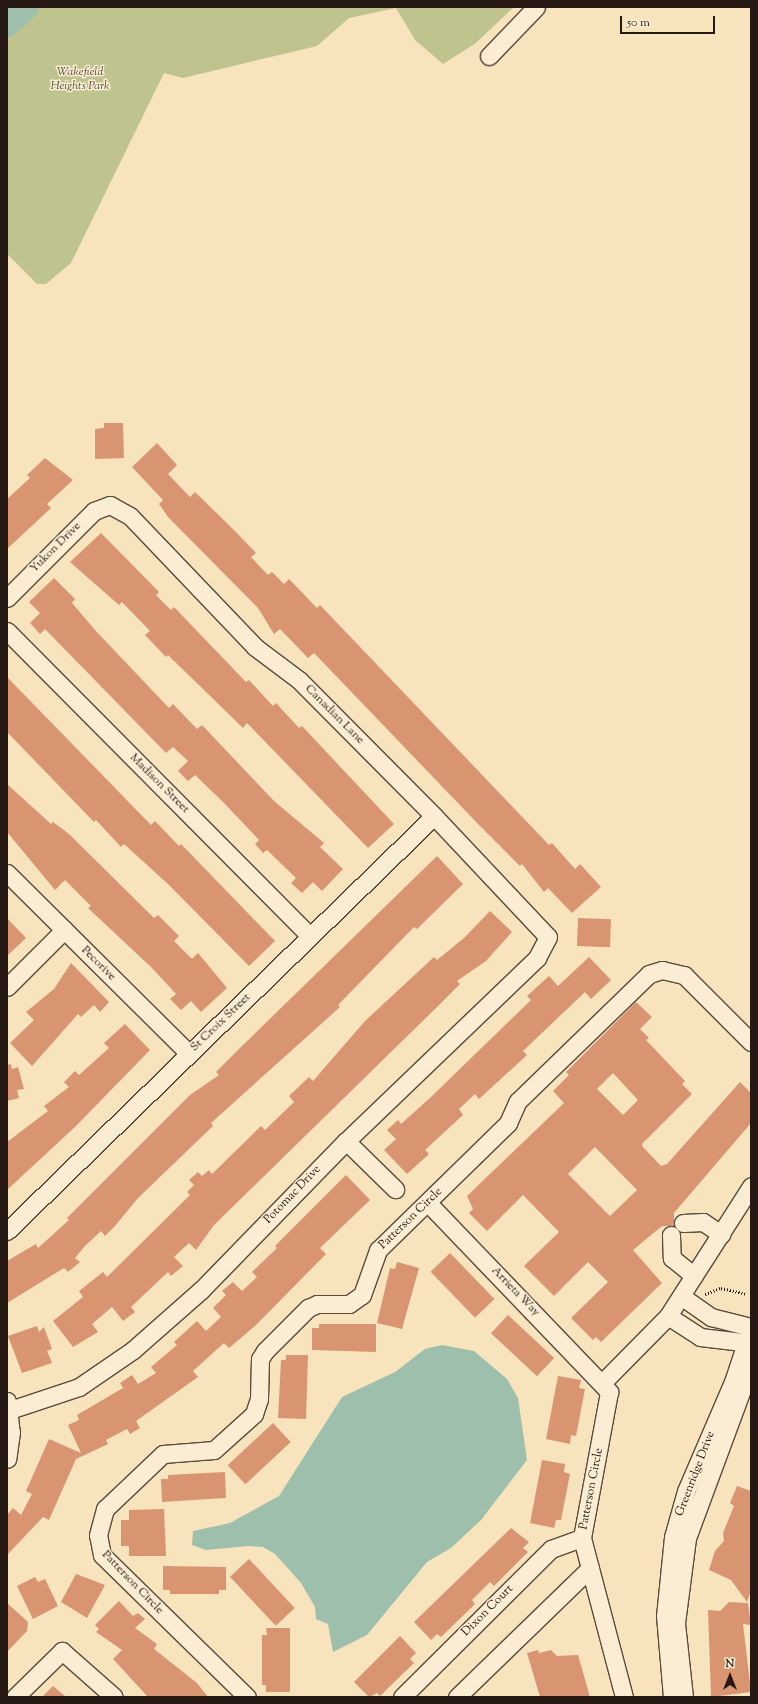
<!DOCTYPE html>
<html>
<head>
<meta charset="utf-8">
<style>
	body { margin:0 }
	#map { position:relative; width:758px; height:1704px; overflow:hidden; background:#f7e4bd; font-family:"Sorts Mill Goudy",serif }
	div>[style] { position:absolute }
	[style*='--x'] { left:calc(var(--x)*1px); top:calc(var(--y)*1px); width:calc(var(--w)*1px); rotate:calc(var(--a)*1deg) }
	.green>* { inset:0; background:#bfc48f }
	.water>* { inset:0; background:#9ebfac }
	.river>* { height:23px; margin:-11.5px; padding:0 11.5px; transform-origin:11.5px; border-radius:11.5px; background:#9ebfac }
	.building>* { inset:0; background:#d99472; transform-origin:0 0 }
	.path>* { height:2.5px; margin-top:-1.25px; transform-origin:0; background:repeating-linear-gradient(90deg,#261812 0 1px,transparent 0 3px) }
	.roads { filter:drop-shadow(1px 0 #5a4b3d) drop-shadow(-1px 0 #5a4b3d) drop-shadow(0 1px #5a4b3d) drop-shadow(0 -1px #5a4b3d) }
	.minor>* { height:17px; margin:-8.5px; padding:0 8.5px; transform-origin:8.5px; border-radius:8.5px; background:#faedd4 }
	span { translate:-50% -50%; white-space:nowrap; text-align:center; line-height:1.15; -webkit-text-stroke:3px #faedd4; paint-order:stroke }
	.park-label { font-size:12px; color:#544c38; font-style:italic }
	.street-label { font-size:12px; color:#261812 }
	.frame { position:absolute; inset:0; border:8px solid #261812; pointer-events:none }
	.north { position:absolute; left:710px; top:1656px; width:40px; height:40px; -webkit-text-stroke:3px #faedd4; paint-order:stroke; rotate:0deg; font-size:11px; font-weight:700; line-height:16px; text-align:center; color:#261812 }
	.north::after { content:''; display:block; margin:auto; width:14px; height:18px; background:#261812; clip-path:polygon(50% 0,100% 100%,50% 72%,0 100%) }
	.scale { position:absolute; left:620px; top:16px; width:95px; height:18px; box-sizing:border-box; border:2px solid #261812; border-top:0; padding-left:5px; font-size:12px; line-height:14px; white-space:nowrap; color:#261812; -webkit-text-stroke:3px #faedd4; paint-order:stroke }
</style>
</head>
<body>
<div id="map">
	<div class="green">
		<div style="clip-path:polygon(7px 7px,514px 7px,476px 43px,443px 64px,415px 40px,396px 8px,349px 18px,317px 46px,183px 78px,164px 73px,71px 263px,46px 284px,37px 284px,7px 254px)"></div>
	</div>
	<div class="water">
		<div style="clip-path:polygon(442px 1345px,474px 1351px,507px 1379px,518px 1398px,527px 1460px,481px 1520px,451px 1548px,427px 1562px,367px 1635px,333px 1652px,328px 1624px,316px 1619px,315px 1607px,301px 1583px,275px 1554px,263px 1547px,248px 1546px,206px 1550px,192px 1545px,193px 1531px,230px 1523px,279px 1496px,342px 1397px,395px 1372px,425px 1349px)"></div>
	</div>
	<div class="river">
		<div style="--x:7;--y:25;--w:27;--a:-42"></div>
	</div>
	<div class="building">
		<div style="clip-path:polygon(104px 423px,123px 423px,124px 458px,95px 459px,95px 429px,104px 428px)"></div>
		<div style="clip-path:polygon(157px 443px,177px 465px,168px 474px,190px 497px,195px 492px,235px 531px,256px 553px,251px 557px,268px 575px,272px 572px,284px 584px,289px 579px,317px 608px,320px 605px,549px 845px,552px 843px,575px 869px,580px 864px,601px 887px,572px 913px,548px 888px,544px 892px,522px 864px,520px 866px,480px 826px,314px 653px,308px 658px,280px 629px,274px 634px,258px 608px,168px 517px,159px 504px,163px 500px,132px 467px)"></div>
		<div style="clip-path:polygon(45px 458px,73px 480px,47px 504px,51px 508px,7px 549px,7px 499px,30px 478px,27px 475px)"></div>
		<div style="clip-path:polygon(101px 533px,159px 592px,156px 595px,171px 610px,174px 607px,246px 682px,249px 680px,273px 706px,276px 703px,299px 728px,302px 726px,394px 824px,368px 848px,247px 723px,243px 728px,168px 655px,166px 657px,145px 635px,150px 631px,122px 602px,119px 605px,70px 562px)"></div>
		<div style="clip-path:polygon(54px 578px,75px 599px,72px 603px,95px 630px,169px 708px,173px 704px,197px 729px,202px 725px,274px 801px,324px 843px,320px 847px,343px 869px,322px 891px,313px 882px,302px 893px,291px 883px,296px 878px,267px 850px,263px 853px,255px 844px,259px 840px,223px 802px,195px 775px,188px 781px,178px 771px,188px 761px,173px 747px,166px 753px,45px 629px,40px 634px,30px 623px,40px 613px,29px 602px)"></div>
		<div style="clip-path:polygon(7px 677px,151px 825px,155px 821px,179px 846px,181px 844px,275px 941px,249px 966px,169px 885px,124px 844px,121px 847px,96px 820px,94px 822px,7px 732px)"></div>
		<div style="clip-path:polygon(7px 784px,51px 824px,53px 822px,69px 834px,154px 918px,158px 915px,179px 936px,174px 941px,192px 959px,198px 953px,227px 988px,201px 1012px,191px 1001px,181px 1010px,170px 999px,176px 994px,152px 968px,88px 908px,91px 906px,65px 880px,55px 890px,7px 832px)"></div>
		<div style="clip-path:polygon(437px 856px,463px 884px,417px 929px,414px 927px,338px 1005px,340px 1007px,211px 1123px,213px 1126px,138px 1198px,115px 1226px,105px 1236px,101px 1231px,85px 1246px,75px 1258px,80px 1262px,68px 1272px,64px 1268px,7px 1303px,7px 1261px,36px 1244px,38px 1248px,69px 1220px,67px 1218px,190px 1095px,219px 1075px,216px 1072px,241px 1047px)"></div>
		<div style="clip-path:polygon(490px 911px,512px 932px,486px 961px,457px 981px,460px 984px,436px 1008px,214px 1225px,196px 1250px,189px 1243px,174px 1257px,183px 1266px,171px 1276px,168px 1272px,131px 1307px,135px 1312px,123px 1321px,112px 1307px,92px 1324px,98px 1332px,73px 1347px,53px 1321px,83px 1297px,79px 1291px,103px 1272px,107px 1277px,190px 1195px,187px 1192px,194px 1185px,189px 1180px,198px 1172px,202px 1176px,209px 1170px,212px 1174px,261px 1126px,265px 1130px,294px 1102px,289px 1096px,309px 1077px,313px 1081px,365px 1021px,434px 957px,437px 960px,464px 938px)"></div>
		<div style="clip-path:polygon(7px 918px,26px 938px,7px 956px)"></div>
		<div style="left:578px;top:918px;width:33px;height:28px;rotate:2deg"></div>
		<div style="clip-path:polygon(589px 957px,611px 980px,591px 999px,585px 992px,523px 1051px,527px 1055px,479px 1099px,475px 1094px,459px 1109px,463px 1115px,425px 1150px,429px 1154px,407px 1174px,384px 1150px,396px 1139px,387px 1130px,398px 1120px,401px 1124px,431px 1097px,531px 1000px,527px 996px,549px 976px,558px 986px)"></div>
		<div style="clip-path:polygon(71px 963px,109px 1002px,100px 1012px,94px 1005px,81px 1017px,78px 1014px,32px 1066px,10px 1043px,34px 1020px,26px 1012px,54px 989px)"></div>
		<div style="clip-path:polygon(evenodd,636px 1002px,652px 1017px,640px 1029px,649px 1038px,646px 1040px,685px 1081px,682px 1084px,692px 1094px,642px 1144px,643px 1147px,661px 1166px,667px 1164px,740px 1082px,751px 1093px,751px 1123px,674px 1213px,674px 1226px,662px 1226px,633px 1250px,662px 1283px,601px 1342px,596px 1337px,593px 1340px,571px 1318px,608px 1282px,588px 1262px,554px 1296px,524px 1266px,559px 1232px,523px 1195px,487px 1231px,469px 1213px,473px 1209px,467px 1196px,564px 1103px,553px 1091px,569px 1075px,566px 1072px,636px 1002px,613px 1073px,638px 1100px,623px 1115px,597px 1089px,613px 1073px,636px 1002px,595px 1147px,637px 1190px,610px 1216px,568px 1174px,595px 1147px)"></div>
		<div style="clip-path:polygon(125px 1024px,150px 1050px,76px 1126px,7px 1190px,7px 1142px,48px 1111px,44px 1106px,69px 1087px,64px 1082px,75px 1071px,79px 1075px,109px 1048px,104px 1043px)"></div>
		<div style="clip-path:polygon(11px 1064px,12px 1069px,18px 1067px,24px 1089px,17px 1090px,19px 1098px,7px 1101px,7px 1065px)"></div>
		<div style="clip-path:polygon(346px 1175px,370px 1200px,320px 1248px,326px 1254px,255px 1326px,229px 1348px,224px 1343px,193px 1371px,198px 1377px,136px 1421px,140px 1428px,130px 1434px,127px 1429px,106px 1440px,108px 1444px,76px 1459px,49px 1520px,43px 1517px,7px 1555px,7px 1515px,13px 1508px,21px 1515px,32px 1494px,26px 1491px,49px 1439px,81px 1453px,68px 1425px,79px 1420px,77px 1415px,123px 1388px,120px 1383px,132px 1375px,138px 1384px,156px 1373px,151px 1367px,177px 1345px,174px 1342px,197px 1321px,206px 1331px,221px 1317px,213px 1308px,226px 1295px,222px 1291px,233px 1282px,242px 1291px,257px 1277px,252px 1272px,277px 1248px,275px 1246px)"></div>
		<div style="left:450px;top:1253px;width:64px;height:27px;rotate:46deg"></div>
		<div style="clip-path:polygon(397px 1262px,419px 1268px,402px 1329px,377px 1323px,390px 1268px,395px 1269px)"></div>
		<div style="left:508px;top:1315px;width:63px;height:25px;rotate:43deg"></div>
		<div style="clip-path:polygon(319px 1324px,376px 1324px,376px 1352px,312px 1350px,312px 1328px,319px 1328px)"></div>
		<div style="clip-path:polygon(37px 1326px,39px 1332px,44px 1327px,52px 1349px,47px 1351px,52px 1363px,22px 1373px,8px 1336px)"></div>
		<div style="clip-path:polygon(286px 1355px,308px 1355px,306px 1419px,278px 1418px,281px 1360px,286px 1360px)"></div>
		<div style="clip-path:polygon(558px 1376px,581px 1380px,579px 1388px,585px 1389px,576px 1436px,571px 1435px,570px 1444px,546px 1439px)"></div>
		<div style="left:273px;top:1423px;width:26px;height:62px;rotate:47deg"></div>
		<div style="clip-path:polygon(542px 1460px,565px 1464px,564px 1472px,570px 1474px,561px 1520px,556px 1520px,554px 1528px,530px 1523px)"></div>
		<div style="clip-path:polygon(225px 1472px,226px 1498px,162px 1502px,161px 1479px,168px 1479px,168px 1475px)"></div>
		<div style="clip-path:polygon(737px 1486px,751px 1491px,751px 1591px,747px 1602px,731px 1580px,709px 1570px,715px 1551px,724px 1541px,723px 1533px,734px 1506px,730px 1503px)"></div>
		<div style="clip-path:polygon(164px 1509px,166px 1556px,129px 1556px,129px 1546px,121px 1546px,121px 1520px,129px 1520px,129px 1510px)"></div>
		<div style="clip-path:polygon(511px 1528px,529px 1542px,523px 1548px,528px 1552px,494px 1586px,490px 1582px,472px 1600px,475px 1604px,441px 1637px,437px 1634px,431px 1640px,414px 1622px)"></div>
		<div style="left:249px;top:1559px;width:67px;height:26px;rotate:47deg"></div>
		<div style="clip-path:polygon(163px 1566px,226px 1567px,226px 1590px,219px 1590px,219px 1594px,170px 1594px,170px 1590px,163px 1590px)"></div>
		<div style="clip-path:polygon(76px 1574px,105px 1585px,87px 1618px,61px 1602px)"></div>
		<div style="clip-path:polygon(35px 1577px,38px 1582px,45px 1579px,58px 1606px,33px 1619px,17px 1586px)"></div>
		<div style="clip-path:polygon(119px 1601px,133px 1616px,138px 1613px,145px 1619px,135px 1628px,157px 1644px,154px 1649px,197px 1683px,208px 1697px,148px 1697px,113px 1659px,122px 1650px,96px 1632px,99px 1629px,95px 1625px)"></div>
		<div style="clip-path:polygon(729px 1602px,748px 1603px,751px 1625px,743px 1624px,751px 1692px,711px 1697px,708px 1610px,720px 1611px)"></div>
		<div style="clip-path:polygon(7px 1603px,28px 1622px,27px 1631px,7px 1652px)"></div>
		<div style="clip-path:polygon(266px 1628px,290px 1628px,290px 1692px,266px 1692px,266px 1685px,262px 1685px,262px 1635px,267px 1635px)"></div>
		<div style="clip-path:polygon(400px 1636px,416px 1653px,410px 1659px,414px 1663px,380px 1696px,377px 1693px,369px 1697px,354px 1682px)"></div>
		<div style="clip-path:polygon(538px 1650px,539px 1653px,551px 1650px,557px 1656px,578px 1655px,590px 1697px,540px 1697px,527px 1653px)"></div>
		<div style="clip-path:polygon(53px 1686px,66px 1697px,42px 1697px)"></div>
	</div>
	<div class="path">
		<div style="--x:705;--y:1294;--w:17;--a:-21"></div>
		<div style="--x:721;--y:1288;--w:26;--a:13"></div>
	</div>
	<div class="roads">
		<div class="minor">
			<div style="--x:489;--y:56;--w:68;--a:-46.2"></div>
			<div style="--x:7;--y:598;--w:123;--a:-45"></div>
			<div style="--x:94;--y:511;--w:17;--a:-21"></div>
			<div style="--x:110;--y:505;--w:23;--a:29"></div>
			<div style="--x:130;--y:516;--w:181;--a:46.3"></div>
			<div style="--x:255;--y:647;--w:55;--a:36.9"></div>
			<div style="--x:299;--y:680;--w:192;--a:45.2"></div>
			<div style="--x:434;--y:816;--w:166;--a:46.7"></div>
			<div style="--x:548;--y:937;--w:24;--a:118"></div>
			<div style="--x:537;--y:958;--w:265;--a:136.2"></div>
			<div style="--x:346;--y:1141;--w:208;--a:134.2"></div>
			<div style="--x:201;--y:1290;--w:91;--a:138.6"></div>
			<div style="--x:133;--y:1350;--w:65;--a:145.6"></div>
			<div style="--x:79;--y:1387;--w:76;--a:161.6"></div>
			<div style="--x:7;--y:631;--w:430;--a:45.2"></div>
			<div style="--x:7;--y:873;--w:257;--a:44.8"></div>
			<div style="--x:7;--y:987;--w:81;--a:-45"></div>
			<div style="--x:346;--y:1141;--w:69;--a:44.4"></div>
			<div style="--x:428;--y:1203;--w:262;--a:46.2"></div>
			<div style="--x:609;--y:1392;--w:148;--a:100.5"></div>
			<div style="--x:582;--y:1538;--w:164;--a:75.2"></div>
			<div style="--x:683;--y:1223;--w:20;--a:-3"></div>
			<div style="--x:703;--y:1222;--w:22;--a:34"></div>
			<div style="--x:7;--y:1231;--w:595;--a:-44.18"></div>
			<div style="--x:671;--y:1235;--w:23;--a:88"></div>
			<div style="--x:672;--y:1258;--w:28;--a:39"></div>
			<div style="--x:681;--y:1296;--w:37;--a:35"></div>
			<div style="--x:711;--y:1317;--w:41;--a:14"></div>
			<div style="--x:668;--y:1316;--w:38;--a:33"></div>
			<div style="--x:700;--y:1337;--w:51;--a:6.7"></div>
			<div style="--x:603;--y:1382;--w:93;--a:-45.4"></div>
			<div style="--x:668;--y:1316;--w:154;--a:-57.4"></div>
			<div style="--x:7;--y:1401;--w:31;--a:83"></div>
			<div style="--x:11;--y:1432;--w:27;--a:98"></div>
			<div style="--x:15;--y:1697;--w:66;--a:-44.4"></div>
			<div style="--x:62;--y:1651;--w:69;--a:41.5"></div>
			<div style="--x:247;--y:1697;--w:203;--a:-135.6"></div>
			<div style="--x:102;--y:1555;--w:20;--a:-101"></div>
			<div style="--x:98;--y:1535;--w:27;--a:-75"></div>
			<div style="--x:105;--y:1509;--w:80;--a:-43.5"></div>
			<div style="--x:163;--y:1454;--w:51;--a:-4.5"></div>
			<div style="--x:214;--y:1450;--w:54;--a:-42"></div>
			<div style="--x:254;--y:1414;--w:16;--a:-72"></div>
			<div style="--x:259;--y:1399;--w:40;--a:-88.6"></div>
			<div style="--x:260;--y:1359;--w:9;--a:-58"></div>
			<div style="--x:265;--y:1351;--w:61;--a:-45"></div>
			<div style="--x:308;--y:1308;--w:10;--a:-24"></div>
			<div style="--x:317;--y:1304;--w:32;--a:0"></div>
			<div style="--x:349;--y:1304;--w:16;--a:-35"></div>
			<div style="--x:362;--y:1295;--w:48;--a:-70.4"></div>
			<div style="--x:378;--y:1250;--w:182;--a:-44.3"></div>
			<div style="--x:508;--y:1123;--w:24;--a:-66"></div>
			<div style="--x:518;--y:1101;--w:182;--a:-44.1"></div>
			<div style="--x:649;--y:974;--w:14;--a:-17"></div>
			<div style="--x:662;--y:970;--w:23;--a:13"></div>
			<div style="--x:684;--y:975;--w:95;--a:45"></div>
			<div style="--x:402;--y:1697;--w:210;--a:-44.8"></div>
			<div style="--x:551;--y:1549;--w:33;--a:-20"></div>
			<div style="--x:457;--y:1697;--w:185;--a:-44.1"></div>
			<div style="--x:672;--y:1697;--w:81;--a:-94.9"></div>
			<div style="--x:665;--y:1616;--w:79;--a:-84.2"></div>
			<div style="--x:673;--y:1537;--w:48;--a:-74.2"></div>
			<div style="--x:686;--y:1491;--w:119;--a:-66.7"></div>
			<div style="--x:733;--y:1382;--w:57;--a:-71.6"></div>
			<div style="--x:684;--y:1697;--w:74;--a:-96.2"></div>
			<div style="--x:676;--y:1623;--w:86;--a:-82.6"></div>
			<div style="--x:687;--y:1538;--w:184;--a:-69.7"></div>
		</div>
	</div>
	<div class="park-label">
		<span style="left:80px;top:80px">Wakefield<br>Heights Park</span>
	</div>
	<div class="street-label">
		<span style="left:56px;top:548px;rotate:-45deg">Yukon Drive</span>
		<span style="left:334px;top:715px;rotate:45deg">Canadian Lane</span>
		<span style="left:159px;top:784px;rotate:45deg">Madison Street</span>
		<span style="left:98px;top:964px;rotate:45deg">Pecorive</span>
		<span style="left:221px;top:1023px;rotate:-44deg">St Croix Street</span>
		<span style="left:293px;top:1195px;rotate:-46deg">Potomac Drive</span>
		<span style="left:411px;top:1219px;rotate:-44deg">Patterson Circle</span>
		<span style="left:515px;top:1292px;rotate:46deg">Arrieta Way</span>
		<span style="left:696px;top:1474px;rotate:-69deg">Greenridge Drive</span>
		<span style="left:592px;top:1489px;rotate:-79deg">Patterson Circle</span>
		<span style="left:132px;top:1583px;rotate:46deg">Patterson Circle</span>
		<span style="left:488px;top:1611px;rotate:-45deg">Dixon Court</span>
	</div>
	<div class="frame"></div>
	<div class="north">N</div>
	<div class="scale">50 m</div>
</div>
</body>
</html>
